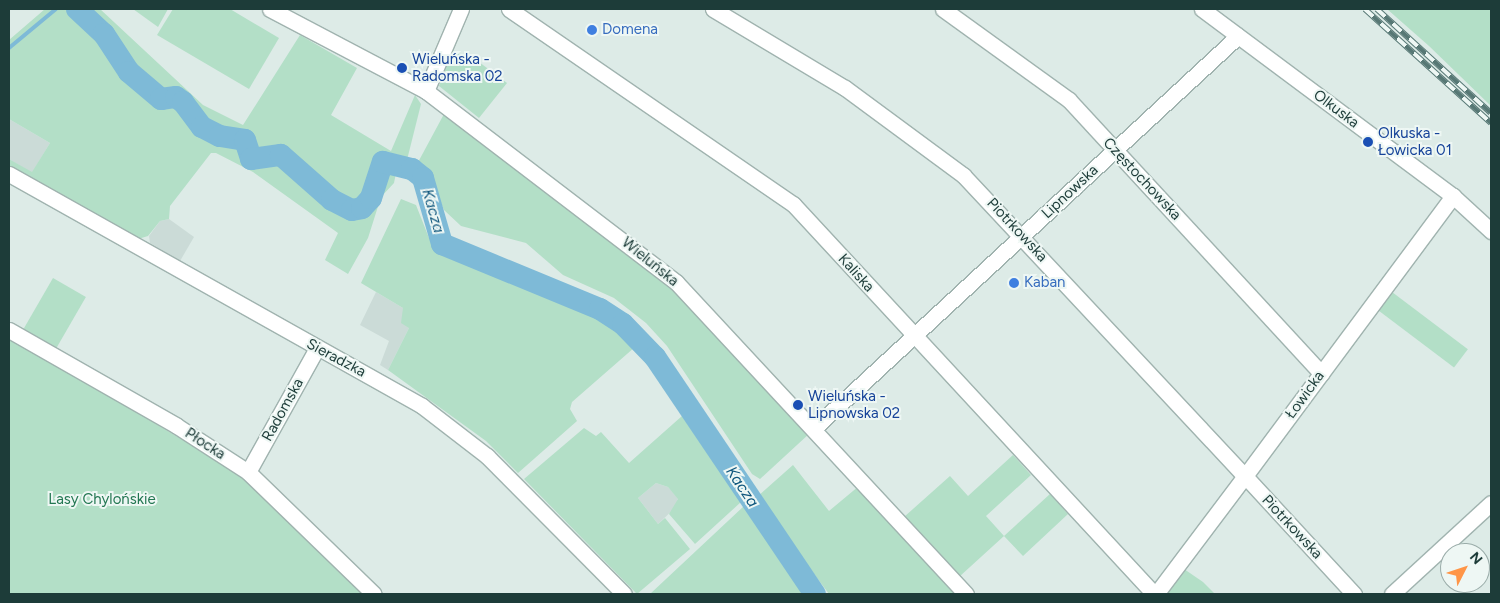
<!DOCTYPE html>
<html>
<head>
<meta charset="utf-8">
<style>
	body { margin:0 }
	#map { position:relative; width:1500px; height:603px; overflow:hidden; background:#ddebe7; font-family:Figtree,sans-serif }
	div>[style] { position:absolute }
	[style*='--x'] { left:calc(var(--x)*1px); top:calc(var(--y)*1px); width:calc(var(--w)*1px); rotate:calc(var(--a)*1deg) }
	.built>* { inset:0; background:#cbdbd7 }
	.green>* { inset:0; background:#b3dfc7; transform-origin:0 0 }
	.stream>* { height:4px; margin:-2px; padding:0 2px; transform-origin:2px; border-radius:2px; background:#7ebad7 }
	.river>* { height:22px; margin:-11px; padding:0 11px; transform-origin:11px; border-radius:11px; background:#7ebad7 }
	.roads { filter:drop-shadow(1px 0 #a0b3af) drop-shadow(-1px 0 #a0b3af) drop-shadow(0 1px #a0b3af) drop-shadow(0 -1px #a0b3af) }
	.street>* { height:15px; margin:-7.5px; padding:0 7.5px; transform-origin:7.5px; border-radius:7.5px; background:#fff }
	.secondary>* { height:15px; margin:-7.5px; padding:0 7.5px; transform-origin:7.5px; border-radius:7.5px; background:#fff }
	.rail>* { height:5.5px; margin-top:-2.75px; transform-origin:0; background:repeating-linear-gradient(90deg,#eef7f4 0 11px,#577875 0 22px); box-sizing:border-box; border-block:1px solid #577875 }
	.dots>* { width:14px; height:14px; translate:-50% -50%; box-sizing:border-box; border:2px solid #eef7f4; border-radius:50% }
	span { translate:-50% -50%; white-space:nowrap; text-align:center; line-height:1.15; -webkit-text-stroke:4px #eef7f4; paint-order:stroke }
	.shop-label { font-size:15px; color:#366cbe }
	.left { translate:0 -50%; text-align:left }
	.transit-label { font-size:15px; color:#164399 }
	.street-label { font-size:15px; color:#1d3c39 }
	.park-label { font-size:15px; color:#237752 }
	.water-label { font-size:16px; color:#11587e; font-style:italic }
	.frame { position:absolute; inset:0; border:10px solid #1d3c39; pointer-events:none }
	.north { position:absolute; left:1440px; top:543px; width:50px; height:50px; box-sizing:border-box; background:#eef7f4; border:1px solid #9aaca9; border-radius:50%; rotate:49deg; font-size:14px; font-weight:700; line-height:20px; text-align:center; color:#1d3c39 }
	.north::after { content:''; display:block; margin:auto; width:18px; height:22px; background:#ff9547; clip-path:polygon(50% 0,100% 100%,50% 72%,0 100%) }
</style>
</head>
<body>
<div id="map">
	<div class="built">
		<div style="clip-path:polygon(9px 119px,50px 143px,32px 173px,9px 159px)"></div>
		<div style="clip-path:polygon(169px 219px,194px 237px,180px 261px,150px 243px,149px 236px,160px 221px)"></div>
		<div style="clip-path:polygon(376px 292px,403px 308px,409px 328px,388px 370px,380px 365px,389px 341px,360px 325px)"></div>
		<div style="clip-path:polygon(656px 483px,668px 487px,678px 498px,676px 507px,658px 524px,638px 498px)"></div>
	</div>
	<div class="green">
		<div style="clip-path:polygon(45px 9px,100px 9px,203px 105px,243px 125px,300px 35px,357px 68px,331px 115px,391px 151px,415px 95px,421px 104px,407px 160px,396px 154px,390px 169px,396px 173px,394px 183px,381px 197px,368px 238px,348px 274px,325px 260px,338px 233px,253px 172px,216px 153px,211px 153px,170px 206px,169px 219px,160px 221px,148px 236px,138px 239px,9px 167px,9px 159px,32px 172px,50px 143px,9px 119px,9px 40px)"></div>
		<div style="clip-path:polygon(133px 9px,168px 9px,158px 27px)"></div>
		<div style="clip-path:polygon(173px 9px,230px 9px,279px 38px,249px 89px,157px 35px)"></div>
		<div style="clip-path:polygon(1387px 9px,1491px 9px,1491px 106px,1429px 46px)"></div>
		<div style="clip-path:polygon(452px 51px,479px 62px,507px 83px,479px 118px,439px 86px)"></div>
		<div style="clip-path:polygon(444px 114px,680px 295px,810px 433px,760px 479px,752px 474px,667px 346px,646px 323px,614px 298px,563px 275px,526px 243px,461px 226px,444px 210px,429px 176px,416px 166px)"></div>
		<div style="clip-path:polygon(401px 199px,416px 205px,429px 238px,445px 253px,500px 271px,604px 320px,635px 347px,572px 402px,570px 409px,577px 421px,518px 473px,486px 441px,388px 370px,409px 328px,401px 323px,403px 308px,361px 283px)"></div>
		<div style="left:53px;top:278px;width:38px;height:59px;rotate:30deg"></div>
		<div style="left:1392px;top:292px;width:95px;height:23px;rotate:37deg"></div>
		<div style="clip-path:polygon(9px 336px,243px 476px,366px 594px,9px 594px)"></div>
		<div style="clip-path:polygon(682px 416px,741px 502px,695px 544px,669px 514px,678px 499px,668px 487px,656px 483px,638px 498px,658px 524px,665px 518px,690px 549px,637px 594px,524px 479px,584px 428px,596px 436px,601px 432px,629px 463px)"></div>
		<div style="clip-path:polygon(1013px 455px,1031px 475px,986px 516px,1004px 536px,1050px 494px,1068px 514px,1023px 556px,1004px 536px,959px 577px,904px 517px,950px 476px,968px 496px)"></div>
		<div style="clip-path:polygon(793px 465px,829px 511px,859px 486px,958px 594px,829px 594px,757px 497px)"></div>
		<div style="clip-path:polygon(744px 506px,759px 529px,766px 530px,776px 550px,810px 594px,650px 594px)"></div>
		<div style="clip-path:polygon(1184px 569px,1203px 582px,1215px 594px,1166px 594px)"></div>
	</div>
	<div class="stream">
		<div style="--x:9;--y:48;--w:61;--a:-39.7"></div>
	</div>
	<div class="river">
		<div style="--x:77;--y:9;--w:37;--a:43"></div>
		<div style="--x:104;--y:34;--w:45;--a:56.7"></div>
		<div style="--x:129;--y:72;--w:42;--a:40.2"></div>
		<div style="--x:161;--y:99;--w:15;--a:-8"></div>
		<div style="--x:176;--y:97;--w:9;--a:36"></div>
		<div style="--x:183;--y:102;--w:31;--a:53"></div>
		<div style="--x:202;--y:127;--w:20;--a:27"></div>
		<div style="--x:220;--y:136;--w:25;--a:9"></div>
		<div style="--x:245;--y:140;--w:20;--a:72"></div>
		<div style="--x:251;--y:159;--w:30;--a:-8"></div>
		<div style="--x:281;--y:155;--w:68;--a:41.4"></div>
		<div style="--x:332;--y:200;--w:22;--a:27"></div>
		<div style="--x:352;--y:210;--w:10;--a:-11"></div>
		<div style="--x:362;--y:208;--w:13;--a:-48"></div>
		<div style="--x:371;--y:198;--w:38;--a:-72"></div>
		<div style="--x:383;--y:162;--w:30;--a:14"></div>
		<div style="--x:412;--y:169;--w:14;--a:39"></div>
		<div style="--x:423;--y:178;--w:69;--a:73.9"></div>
		<div style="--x:442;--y:244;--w:171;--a:22.4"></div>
		<div style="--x:600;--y:309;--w:27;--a:33"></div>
		<div style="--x:623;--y:324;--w:46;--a:45.9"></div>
		<div style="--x:655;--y:357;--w:286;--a:56"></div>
	</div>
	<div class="roads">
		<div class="street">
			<div style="--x:270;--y:9;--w:176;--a:27.7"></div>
			<div style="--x:426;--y:91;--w:315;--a:37.4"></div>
			<div style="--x:676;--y:282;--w:426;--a:47.1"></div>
			<div style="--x:509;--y:9;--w:345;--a:34.5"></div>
			<div style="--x:793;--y:204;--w:531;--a:47.21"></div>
			<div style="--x:713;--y:9;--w:154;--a:30.9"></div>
			<div style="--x:845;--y:88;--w:147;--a:36.4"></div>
			<div style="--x:963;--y:175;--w:412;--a:46.9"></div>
			<div style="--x:1245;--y:476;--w:349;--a:-53.4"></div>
			<div style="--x:943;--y:9;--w:155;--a:35.8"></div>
			<div style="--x:1069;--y:100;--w:372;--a:47.3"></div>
			<div style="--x:1202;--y:9;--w:313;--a:36.7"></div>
			<div style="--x:1453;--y:196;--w:52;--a:42.6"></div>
			<div style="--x:426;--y:91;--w:89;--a:-66.9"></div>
			<div style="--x:9;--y:174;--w:474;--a:29.3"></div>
			<div style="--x:422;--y:406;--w:82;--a:37.6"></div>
			<div style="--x:487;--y:456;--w:194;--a:45.2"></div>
			<div style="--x:9;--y:330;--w:193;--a:29.7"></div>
			<div style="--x:177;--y:426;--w:85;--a:32.9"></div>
			<div style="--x:248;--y:472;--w:175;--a:44.1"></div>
			<div style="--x:813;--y:429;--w:579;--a:-42.76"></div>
			<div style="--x:248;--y:472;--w:142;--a:-60.9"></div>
			<div style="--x:1392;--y:594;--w:134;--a:-42.6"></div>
		</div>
		<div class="secondary">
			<div style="--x:1156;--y:594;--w:148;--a:-53"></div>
			<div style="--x:1245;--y:476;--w:161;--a:47.3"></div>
		</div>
	</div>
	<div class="rail">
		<div style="--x:1365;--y:9;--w:170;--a:42.1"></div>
		<div style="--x:1377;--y:9;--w:154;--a:42.4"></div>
	</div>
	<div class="dots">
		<div style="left:592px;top:30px;background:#3f7fe0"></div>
		<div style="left:402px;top:68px;background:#1a4fb4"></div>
		<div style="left:1368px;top:142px;background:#1a4fb4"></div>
		<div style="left:1014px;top:283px;background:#3f7fe0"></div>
		<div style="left:798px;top:405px;background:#1a4fb4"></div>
	</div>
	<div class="shop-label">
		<span class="left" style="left:602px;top:30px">Domena</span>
		<span class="left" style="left:1024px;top:283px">Kaban</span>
	</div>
	<div class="transit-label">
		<span class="left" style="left:412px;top:68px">Wieluńska -<br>Radomska 02</span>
		<span class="left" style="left:1378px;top:142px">Olkuska -<br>Łowicka 01</span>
		<span class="left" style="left:808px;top:405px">Wieluńska -<br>Lipnowska 02</span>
	</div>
	<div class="street-label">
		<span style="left:1336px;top:109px;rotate:37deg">Olkuska</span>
		<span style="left:1142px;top:179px;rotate:47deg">Częstochowska</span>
		<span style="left:1070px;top:192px;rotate:-43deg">Lipnowska</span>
		<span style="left:1017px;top:230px;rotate:47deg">Piotrkowska</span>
		<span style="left:650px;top:262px;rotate:39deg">Wieluńska</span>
		<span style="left:856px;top:273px;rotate:48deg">Kaliska</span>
		<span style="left:336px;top:358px;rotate:28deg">Sieradzka</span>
		<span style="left:1305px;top:395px;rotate:-54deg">Łowicka</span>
		<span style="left:283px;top:410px;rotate:-61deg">Radomska</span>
		<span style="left:205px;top:444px;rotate:33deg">Płocka</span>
		<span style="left:1292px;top:527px;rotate:47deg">Piotrkowska</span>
	</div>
	<div class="park-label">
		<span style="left:102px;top:500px">Lasy Chylońskie</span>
	</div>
	<div class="water-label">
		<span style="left:433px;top:211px;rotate:74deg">Kacza</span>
		<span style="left:742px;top:487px;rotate:56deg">Kacza</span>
	</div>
	<div class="frame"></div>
	<div class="north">N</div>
</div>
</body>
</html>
